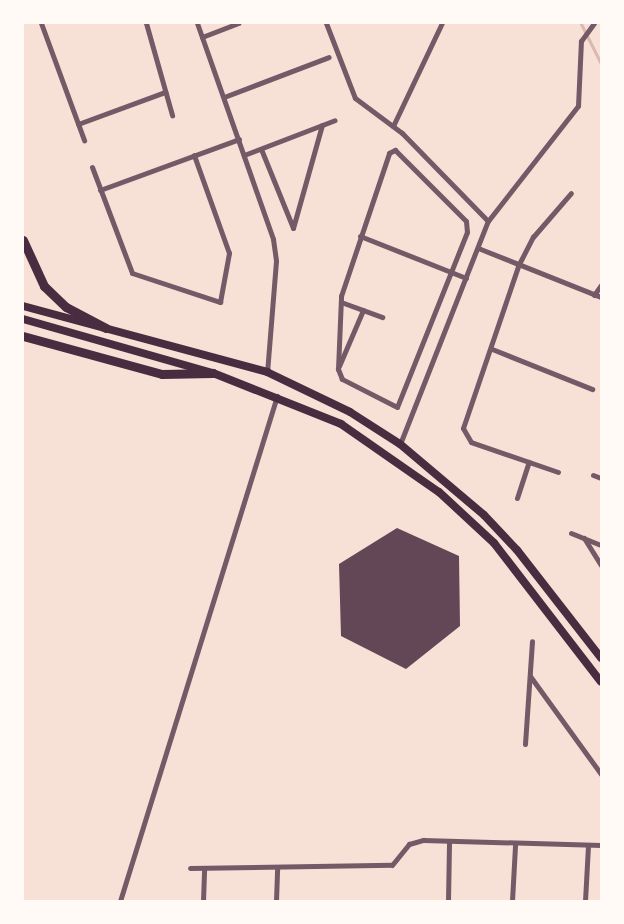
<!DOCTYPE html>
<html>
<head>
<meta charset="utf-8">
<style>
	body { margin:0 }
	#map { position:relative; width:624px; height:924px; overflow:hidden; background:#f7e1d7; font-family:Montserrat,sans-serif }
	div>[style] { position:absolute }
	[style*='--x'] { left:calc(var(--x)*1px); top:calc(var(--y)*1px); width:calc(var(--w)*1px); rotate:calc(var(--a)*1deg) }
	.stream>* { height:2.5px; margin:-1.25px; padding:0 1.25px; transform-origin:1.25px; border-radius:1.25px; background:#dcb8b0 }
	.building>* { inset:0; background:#644757 }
	.minor>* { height:5px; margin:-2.5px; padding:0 2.5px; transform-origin:2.5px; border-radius:2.5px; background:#755966 }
	.secondary>* { height:8px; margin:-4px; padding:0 4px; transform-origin:4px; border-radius:4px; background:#4a2c40 }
	.trunk>* { height:9px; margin:-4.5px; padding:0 4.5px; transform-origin:4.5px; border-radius:4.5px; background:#4a2c40 }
	span { translate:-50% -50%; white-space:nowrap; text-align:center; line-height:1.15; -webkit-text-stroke:6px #fffaf5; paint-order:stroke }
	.frame { position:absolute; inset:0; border:24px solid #fffaf5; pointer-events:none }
</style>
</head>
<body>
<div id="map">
	<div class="stream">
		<div style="--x:581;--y:23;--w:45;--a:63.4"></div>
	</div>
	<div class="building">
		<div style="clip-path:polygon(397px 528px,459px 556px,460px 626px,406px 669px,341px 636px,339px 564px)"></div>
	</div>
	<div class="minor">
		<div style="--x:41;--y:23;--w:125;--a:69.8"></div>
		<div style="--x:146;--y:23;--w:96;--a:74.2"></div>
		<div style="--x:197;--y:23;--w:229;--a:70.6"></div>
		<div style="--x:273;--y:239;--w:22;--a:82"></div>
		<div style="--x:276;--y:261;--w:111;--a:94.6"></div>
		<div style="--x:326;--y:23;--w:80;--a:68.9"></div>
		<div style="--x:355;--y:98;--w:59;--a:36.7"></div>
		<div style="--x:402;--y:133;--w:123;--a:45.7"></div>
		<div style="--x:202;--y:37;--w:39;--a:-21"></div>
		<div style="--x:224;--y:97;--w:112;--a:-20.9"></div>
		<div style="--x:78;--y:124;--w:93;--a:-20.2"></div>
		<div style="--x:393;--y:126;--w:114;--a:-64.6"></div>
		<div style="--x:261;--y:149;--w:85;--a:67.9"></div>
		<div style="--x:395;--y:150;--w:100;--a:45"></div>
		<div style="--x:466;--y:221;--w:11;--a:85"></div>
		<div style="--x:467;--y:232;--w:188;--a:111.8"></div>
		<div style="--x:397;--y:407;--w:62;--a:-153"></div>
		<div style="--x:342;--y:379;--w:11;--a:-112"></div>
		<div style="--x:338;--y:369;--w:73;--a:-87.6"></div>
		<div style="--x:341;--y:296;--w:151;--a:-71.4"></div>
		<div style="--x:389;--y:153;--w:7;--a:-27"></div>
		<div style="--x:244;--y:155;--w:97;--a:-21"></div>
		<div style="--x:92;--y:167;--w:113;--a:69.3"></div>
		<div style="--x:132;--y:273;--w:93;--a:18.2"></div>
		<div style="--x:220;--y:302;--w:50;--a:-79.6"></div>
		<div style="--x:229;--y:253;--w:104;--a:-109.7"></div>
		<div style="--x:100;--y:190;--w:148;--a:-20.1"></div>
		<div style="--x:293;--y:228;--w:107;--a:-74.3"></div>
		<div style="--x:360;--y:236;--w:114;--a:21.6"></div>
		<div style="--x:478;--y:248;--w:132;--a:21.7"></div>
		<div style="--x:594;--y:295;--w:12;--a:-55"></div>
		<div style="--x:341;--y:302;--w:44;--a:20.1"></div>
		<div style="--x:492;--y:349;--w:108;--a:21.8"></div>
		<div style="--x:339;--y:366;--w:61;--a:-66.8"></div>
		<div style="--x:400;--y:444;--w:240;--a:-68.5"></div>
		<div style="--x:488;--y:221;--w:146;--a:-52"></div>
		<div style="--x:578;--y:106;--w:65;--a:-87.4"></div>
		<div style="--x:581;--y:41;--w:22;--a:-54"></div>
		<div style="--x:558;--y:472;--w:92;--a:-161"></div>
		<div style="--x:471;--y:442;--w:16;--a:-120"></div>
		<div style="--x:463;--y:428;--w:171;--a:-71.2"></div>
		<div style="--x:518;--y:266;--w:33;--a:-63"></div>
		<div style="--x:533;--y:237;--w:58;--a:-49.2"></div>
		<div style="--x:593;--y:475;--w:9;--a:21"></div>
		<div style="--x:517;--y:498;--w:38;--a:-72"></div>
		<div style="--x:571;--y:533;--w:32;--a:22"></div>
		<div style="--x:584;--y:538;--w:32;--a:58"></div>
		<div style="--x:530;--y:676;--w:121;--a:54.1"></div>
		<div style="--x:525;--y:744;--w:103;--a:-86.1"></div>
		<div style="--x:190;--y:868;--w:202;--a:-0.9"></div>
		<div style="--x:392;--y:865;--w:27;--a:-51"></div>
		<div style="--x:409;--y:844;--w:15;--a:-16"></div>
		<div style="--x:423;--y:840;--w:178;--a:1.6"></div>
		<div style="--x:120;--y:901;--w:529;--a:-72.73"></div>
		<div style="--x:203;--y:901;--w:33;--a:-88"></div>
		<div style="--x:276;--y:901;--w:32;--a:-88"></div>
		<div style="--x:448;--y:901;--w:60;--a:-89"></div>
		<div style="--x:512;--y:901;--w:56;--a:-86.9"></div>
		<div style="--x:585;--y:901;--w:55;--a:-86.9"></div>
	</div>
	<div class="secondary">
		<div style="--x:23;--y:306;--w:253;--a:15.1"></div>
		<div style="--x:267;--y:372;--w:92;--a:25.7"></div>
		<div style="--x:350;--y:412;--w:59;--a:32.6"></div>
		<div style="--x:400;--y:444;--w:110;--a:40.2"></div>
		<div style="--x:484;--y:515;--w:48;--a:46.7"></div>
		<div style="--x:517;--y:550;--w:137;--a:52.1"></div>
		<div style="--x:23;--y:319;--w:198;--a:15.9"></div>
		<div style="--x:213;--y:373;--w:138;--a:21.7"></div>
		<div style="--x:341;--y:424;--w:119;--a:34.8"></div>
		<div style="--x:439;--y:492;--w:75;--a:42.8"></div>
		<div style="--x:494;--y:543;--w:175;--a:52.4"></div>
	</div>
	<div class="trunk">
		<div style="--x:23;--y:240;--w:51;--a:65.5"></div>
		<div style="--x:44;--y:286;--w:30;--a:44"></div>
		<div style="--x:66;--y:307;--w:45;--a:27.7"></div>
		<div style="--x:23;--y:336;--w:144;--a:15.3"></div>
		<div style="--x:162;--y:374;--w:51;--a:-1.1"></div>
	</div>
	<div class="frame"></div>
</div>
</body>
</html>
